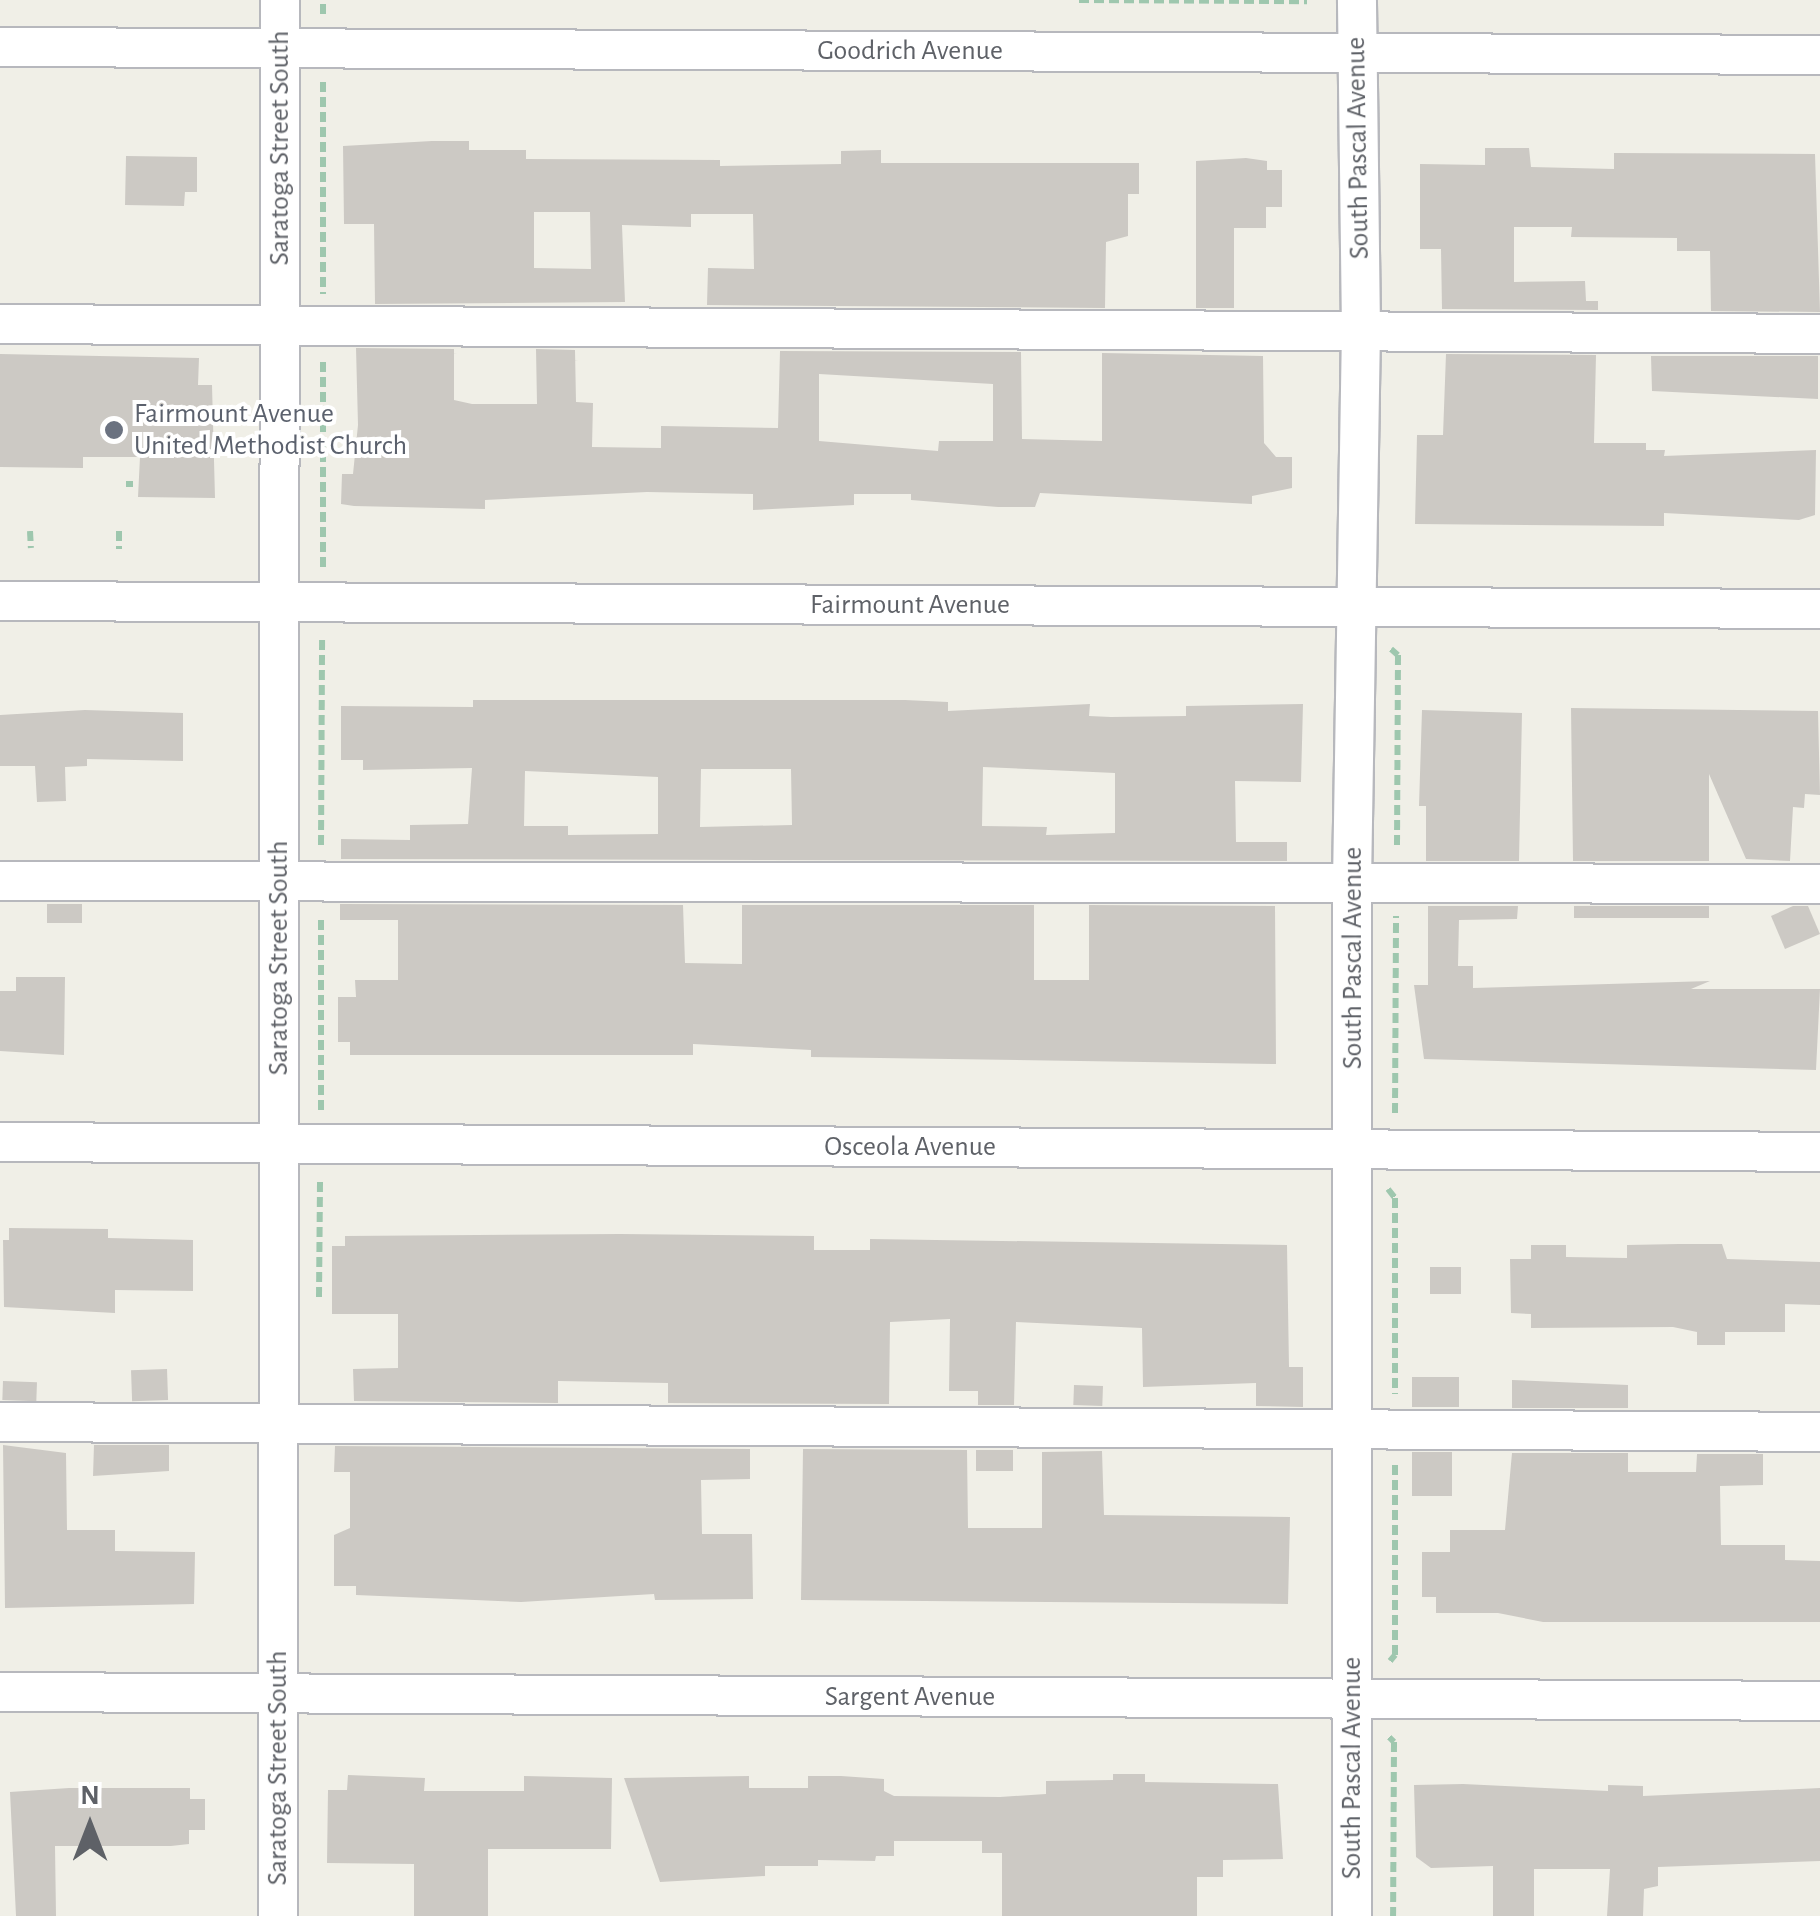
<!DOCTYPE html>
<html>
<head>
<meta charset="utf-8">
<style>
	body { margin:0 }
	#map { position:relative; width:1820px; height:1916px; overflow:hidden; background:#f0efe7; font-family:"Alegreya Sans",sans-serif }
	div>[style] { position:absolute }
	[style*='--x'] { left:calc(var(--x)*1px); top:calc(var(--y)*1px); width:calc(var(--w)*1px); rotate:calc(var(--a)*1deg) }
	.building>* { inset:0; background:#ccc9c4; transform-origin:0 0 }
	.path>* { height:6px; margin-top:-3px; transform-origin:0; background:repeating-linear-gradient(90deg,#9ec7ae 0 10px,transparent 0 15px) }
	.roads { filter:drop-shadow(2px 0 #b7b8bd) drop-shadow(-2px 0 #b7b8bd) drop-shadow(0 2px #b7b8bd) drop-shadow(0 -2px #b7b8bd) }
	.minor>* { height:38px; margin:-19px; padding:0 19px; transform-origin:19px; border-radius:19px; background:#fff }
	.dots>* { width:28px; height:28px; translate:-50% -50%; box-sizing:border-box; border:5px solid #fff; border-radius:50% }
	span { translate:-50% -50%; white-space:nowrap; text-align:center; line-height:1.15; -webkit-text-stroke:8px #fff; paint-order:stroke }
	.street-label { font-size:28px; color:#5e6167 }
	.worship-label { font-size:28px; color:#5b616d }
	.left { translate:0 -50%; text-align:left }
	.north { position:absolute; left:40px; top:1776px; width:100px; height:100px; -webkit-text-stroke:8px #fff; paint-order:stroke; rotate:0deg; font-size:28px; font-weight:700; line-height:40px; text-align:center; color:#5e6167 }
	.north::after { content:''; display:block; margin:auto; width:35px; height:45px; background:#5e6167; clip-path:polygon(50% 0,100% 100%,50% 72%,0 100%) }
</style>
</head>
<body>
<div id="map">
	<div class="building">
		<div style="clip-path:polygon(evenodd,432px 141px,469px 141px,469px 150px,526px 150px,526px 159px,720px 160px,720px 166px,841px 164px,841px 151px,881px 150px,881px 163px,1139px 163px,1139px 194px,1128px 194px,1128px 236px,1106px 242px,1105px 308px,707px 305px,708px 268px,754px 269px,753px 214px,691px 214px,691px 227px,622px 225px,625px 302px,375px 304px,374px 224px,344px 224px,343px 146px,432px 141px,534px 212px,590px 212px,591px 269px,534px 268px,534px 212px)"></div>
		<div style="clip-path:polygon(1485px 148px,1529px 148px,1531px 167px,1614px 169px,1614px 153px,1815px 154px,1820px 312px,1711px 311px,1710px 251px,1677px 251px,1677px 238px,1571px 237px,1572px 227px,1514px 227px,1514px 282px,1585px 281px,1586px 301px,1598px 301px,1598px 310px,1442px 309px,1441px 249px,1420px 249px,1420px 164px,1485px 165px)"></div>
		<div style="clip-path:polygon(126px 156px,197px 157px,197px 192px,185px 192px,184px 206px,125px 205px)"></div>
		<div style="clip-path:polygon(1246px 158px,1267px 161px,1267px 170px,1282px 170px,1282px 207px,1266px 207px,1266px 228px,1234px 228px,1234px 308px,1196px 308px,1196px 161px)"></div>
		<div style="clip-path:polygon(evenodd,356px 348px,454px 349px,454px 400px,472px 404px,537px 404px,536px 349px,575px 350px,576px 402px,593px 403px,592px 447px,661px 448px,661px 426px,778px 428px,780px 351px,1021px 352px,1022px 439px,1102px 441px,1102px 353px,1263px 356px,1264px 443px,1276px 457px,1292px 457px,1292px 488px,1252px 496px,1252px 504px,1040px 493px,1035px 507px,998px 507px,911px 500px,911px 494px,854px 494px,854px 505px,753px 510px,753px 494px,647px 492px,485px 500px,485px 509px,354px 506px,341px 504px,342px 474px,353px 474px,358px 425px,356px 348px,819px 374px,993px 384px,993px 441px,939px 441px,938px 451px,819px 441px,819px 374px)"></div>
		<div style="clip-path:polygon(0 354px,199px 358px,198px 385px,212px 385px,215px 498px,138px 497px,140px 457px,83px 457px,83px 468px,0 467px)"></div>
		<div style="clip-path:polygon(1446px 354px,1596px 355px,1594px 443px,1646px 443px,1646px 450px,1665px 450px,1664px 456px,1816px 450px,1815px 515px,1799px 520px,1664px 513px,1664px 526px,1415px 524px,1417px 435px,1443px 435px)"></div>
		<div style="clip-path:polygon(1651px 356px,1818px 356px,1818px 399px,1652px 391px)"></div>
		<div style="clip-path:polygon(evenodd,473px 700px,905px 700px,948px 702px,948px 711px,1090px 704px,1089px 716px,1111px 717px,1186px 716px,1186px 706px,1303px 704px,1301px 782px,1235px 781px,1236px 842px,1287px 842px,1287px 861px,341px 859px,341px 839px,410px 840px,410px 825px,468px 824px,472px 768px,363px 770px,363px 760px,341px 760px,341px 706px,473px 707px,473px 700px,983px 767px,1115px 773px,1115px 833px,1046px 835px,1047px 827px,982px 826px,983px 767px,473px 700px,701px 769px,791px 769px,792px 825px,700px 827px,701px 769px,473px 700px,525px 771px,658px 777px,658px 834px,568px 835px,568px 826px,524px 826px,525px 771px)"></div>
		<div style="clip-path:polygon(1571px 708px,1818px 711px,1820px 795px,1805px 794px,1804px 808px,1793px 807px,1790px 861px,1746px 859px,1709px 774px,1709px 861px,1573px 861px)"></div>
		<div style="clip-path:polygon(85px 710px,183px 713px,183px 761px,87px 759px,87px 766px,65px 767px,66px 801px,37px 802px,35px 766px,0 766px,0 715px)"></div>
		<div style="clip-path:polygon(1422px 710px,1522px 713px,1519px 861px,1426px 861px,1426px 806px,1419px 806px)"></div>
		<div style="left:47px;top:904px;width:35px;height:19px"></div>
		<div style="clip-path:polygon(340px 904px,683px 905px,685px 963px,742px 964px,742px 905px,1034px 905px,1034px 980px,1089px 980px,1089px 905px,1275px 906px,1276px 1064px,811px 1057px,811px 1050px,693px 1044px,693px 1055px,350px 1055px,350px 1042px,338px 1042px,338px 997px,356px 997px,355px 980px,398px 980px,398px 920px,340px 920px)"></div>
		<div style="clip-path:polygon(1428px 906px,1518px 906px,1517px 919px,1459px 920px,1458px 966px,1473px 966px,1473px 988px,1710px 981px,1691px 989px,1820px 989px,1816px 1070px,1424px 1059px,1414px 985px,1428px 985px)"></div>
		<div style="left:1574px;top:906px;width:135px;height:12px"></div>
		<div style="clip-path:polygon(1793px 906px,1808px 906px,1820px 934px,1785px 949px,1771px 916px)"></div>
		<div style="clip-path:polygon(16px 977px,65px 977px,64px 1055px,0 1051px,0 991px,16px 991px)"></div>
		<div style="clip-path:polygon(9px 1228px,108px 1229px,108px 1238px,193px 1240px,193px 1291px,115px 1290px,115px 1313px,4px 1307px,3px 1240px,9px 1240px)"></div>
		<div style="clip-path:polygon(620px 1234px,814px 1236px,814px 1250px,870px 1250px,870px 1239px,1287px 1245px,1289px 1367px,1303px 1367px,1303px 1407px,1256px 1406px,1256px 1383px,1143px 1387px,1142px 1328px,1016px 1322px,1014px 1405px,978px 1405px,978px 1391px,949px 1391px,950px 1319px,890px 1322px,889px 1404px,668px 1403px,668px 1383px,558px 1381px,558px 1403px,354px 1401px,353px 1369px,398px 1368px,398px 1314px,332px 1314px,332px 1246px,345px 1246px,345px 1236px)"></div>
		<div style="clip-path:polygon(1679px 1244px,1722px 1244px,1727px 1259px,1820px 1262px,1820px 1305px,1785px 1304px,1785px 1332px,1725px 1332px,1725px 1345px,1697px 1345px,1697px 1332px,1673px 1327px,1531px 1328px,1531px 1314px,1511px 1313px,1510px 1259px,1531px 1259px,1531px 1245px,1566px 1245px,1566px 1257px,1627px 1258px,1627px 1245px)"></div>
		<div style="left:1430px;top:1267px;width:31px;height:27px"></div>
		<div style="left:167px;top:1369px;width:31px;height:36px;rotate:88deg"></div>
		<div style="left:1412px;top:1377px;width:47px;height:30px"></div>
		<div style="clip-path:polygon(1512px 1380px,1628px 1385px,1628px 1408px,1512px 1408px)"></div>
		<div style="left:3px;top:1381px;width:34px;height:19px;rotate:2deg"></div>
		<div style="left:1074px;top:1385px;width:29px;height:20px;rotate:2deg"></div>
		<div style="clip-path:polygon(3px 1445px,66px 1453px,67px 1530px,115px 1530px,115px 1551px,195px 1552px,194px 1604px,5px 1608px)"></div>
		<div style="clip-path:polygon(94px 1445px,169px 1445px,169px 1471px,93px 1476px)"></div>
		<div style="clip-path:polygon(335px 1446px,750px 1449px,750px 1479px,701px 1480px,702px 1534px,752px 1534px,753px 1599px,655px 1600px,654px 1594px,521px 1602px,356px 1595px,356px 1586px,334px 1586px,334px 1535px,350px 1528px,350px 1472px,334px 1472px)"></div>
		<div style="clip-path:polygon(803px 1449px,967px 1450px,968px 1528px,1042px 1528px,1042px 1452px,1102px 1451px,1104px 1515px,1290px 1517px,1288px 1604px,801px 1600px)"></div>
		<div style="left:976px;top:1450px;width:37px;height:21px"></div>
		<div style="left:1412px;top:1452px;width:40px;height:44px"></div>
		<div style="clip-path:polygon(1512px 1453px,1628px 1453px,1628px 1472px,1696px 1472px,1697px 1454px,1763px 1454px,1763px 1485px,1720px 1486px,1721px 1545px,1785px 1545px,1785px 1560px,1820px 1561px,1820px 1622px,1543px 1622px,1498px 1613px,1436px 1613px,1436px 1597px,1422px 1597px,1422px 1552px,1450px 1552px,1450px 1530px,1505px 1530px)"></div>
		<div style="clip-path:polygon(1113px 1774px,1145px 1774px,1145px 1782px,1278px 1784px,1283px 1859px,1223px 1860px,1223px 1877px,1197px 1877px,1197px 1916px,1002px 1916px,1002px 1853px,982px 1853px,982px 1841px,894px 1841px,894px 1856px,876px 1856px,875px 1861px,818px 1860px,818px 1866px,765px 1866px,765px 1876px,660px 1882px,624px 1778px,749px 1776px,749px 1788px,808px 1788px,808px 1776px,841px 1776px,884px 1779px,884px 1791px,894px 1796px,1000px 1797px,1046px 1794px,1046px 1781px,1113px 1780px)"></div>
		<div style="clip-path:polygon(348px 1775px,425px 1778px,424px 1791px,524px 1791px,524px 1776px,612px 1778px,611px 1849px,488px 1849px,488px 1916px,414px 1916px,414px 1864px,327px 1863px,328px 1790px,347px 1790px)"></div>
		<div style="clip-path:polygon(1463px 1784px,1608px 1791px,1608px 1785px,1643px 1786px,1643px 1796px,1820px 1788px,1820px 1861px,1658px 1867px,1658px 1886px,1644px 1889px,1643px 1916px,1607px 1916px,1610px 1869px,1534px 1869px,1534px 1916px,1493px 1916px,1493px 1866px,1431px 1868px,1416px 1857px,1414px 1785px)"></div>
		<div style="clip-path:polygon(69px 1788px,190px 1788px,190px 1799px,205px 1799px,205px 1830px,189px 1830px,189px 1844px,171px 1846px,55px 1846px,56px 1916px,16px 1916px,10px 1792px)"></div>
	</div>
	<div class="path">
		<div style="--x:1079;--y:0;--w:228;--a:0.3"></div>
		<div style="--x:323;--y:14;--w:14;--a:-90"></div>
		<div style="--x:323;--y:82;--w:212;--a:90"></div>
		<div style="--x:323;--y:362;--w:207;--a:90"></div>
		<div style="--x:126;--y:484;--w:7;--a:0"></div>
		<div style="--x:30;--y:531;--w:17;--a:87"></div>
		<div style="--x:119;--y:531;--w:18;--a:90"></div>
		<div style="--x:1391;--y:649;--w:9;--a:41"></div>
		<div style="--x:1398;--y:655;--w:193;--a:90.3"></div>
		<div style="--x:321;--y:845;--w:207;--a:-89.7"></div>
		<div style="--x:321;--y:1110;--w:192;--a:-90"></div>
		<div style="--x:1395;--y:1113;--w:197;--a:-89.7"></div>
		<div style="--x:1388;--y:1189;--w:11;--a:52"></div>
		<div style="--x:1395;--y:1198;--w:196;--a:90"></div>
		<div style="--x:319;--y:1297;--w:118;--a:-89.5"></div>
		<div style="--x:1390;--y:1661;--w:8;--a:-50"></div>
		<div style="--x:1395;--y:1655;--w:194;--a:-90"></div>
		<div style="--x:1389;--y:1737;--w:7;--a:45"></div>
		<div style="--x:1394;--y:1742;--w:174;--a:90.3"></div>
	</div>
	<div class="roads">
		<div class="minor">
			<div style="--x:0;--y:47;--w:1820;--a:0.25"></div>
			<div style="--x:0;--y:324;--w:1820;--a:0.31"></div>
			<div style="--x:0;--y:601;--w:1820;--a:0.25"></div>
			<div style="--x:0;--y:881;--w:1820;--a:0.09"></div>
			<div style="--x:0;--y:1142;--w:1820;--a:0.31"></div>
			<div style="--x:0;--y:1422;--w:1820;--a:0.31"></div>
			<div style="--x:0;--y:1692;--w:1820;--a:0.28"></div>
			<div style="--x:278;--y:1916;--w:1916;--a:-89.94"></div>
			<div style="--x:1352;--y:1916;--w:1033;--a:-90"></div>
			<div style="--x:1352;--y:883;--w:552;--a:-89.07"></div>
			<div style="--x:1361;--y:331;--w:331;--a:-90.7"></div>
		</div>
	</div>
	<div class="dots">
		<div style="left:114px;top:430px;background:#6b7280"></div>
	</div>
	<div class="street-label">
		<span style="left:910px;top:51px">Goodrich Avenue</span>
		<span style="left:280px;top:148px;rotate:-90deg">Saratoga Street South</span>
		<span style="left:1358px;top:148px;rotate:-91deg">South Pascal Avenue</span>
		<span style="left:910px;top:605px">Fairmount Avenue</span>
		<span style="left:279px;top:958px;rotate:-90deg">Saratoga Street South</span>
		<span style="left:1353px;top:958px;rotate:-90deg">South Pascal Avenue</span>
		<span style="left:910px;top:1147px">Osceola Avenue</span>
		<span style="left:910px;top:1697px">Sargent Avenue</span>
		<span style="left:278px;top:1768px;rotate:-90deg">Saratoga Street South</span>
		<span style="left:1352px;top:1768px;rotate:-90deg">South Pascal Avenue</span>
	</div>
	<div class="worship-label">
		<span class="left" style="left:134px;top:430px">Fairmount Avenue<br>United Methodist Church</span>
	</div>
	<div class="north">N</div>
</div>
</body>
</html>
